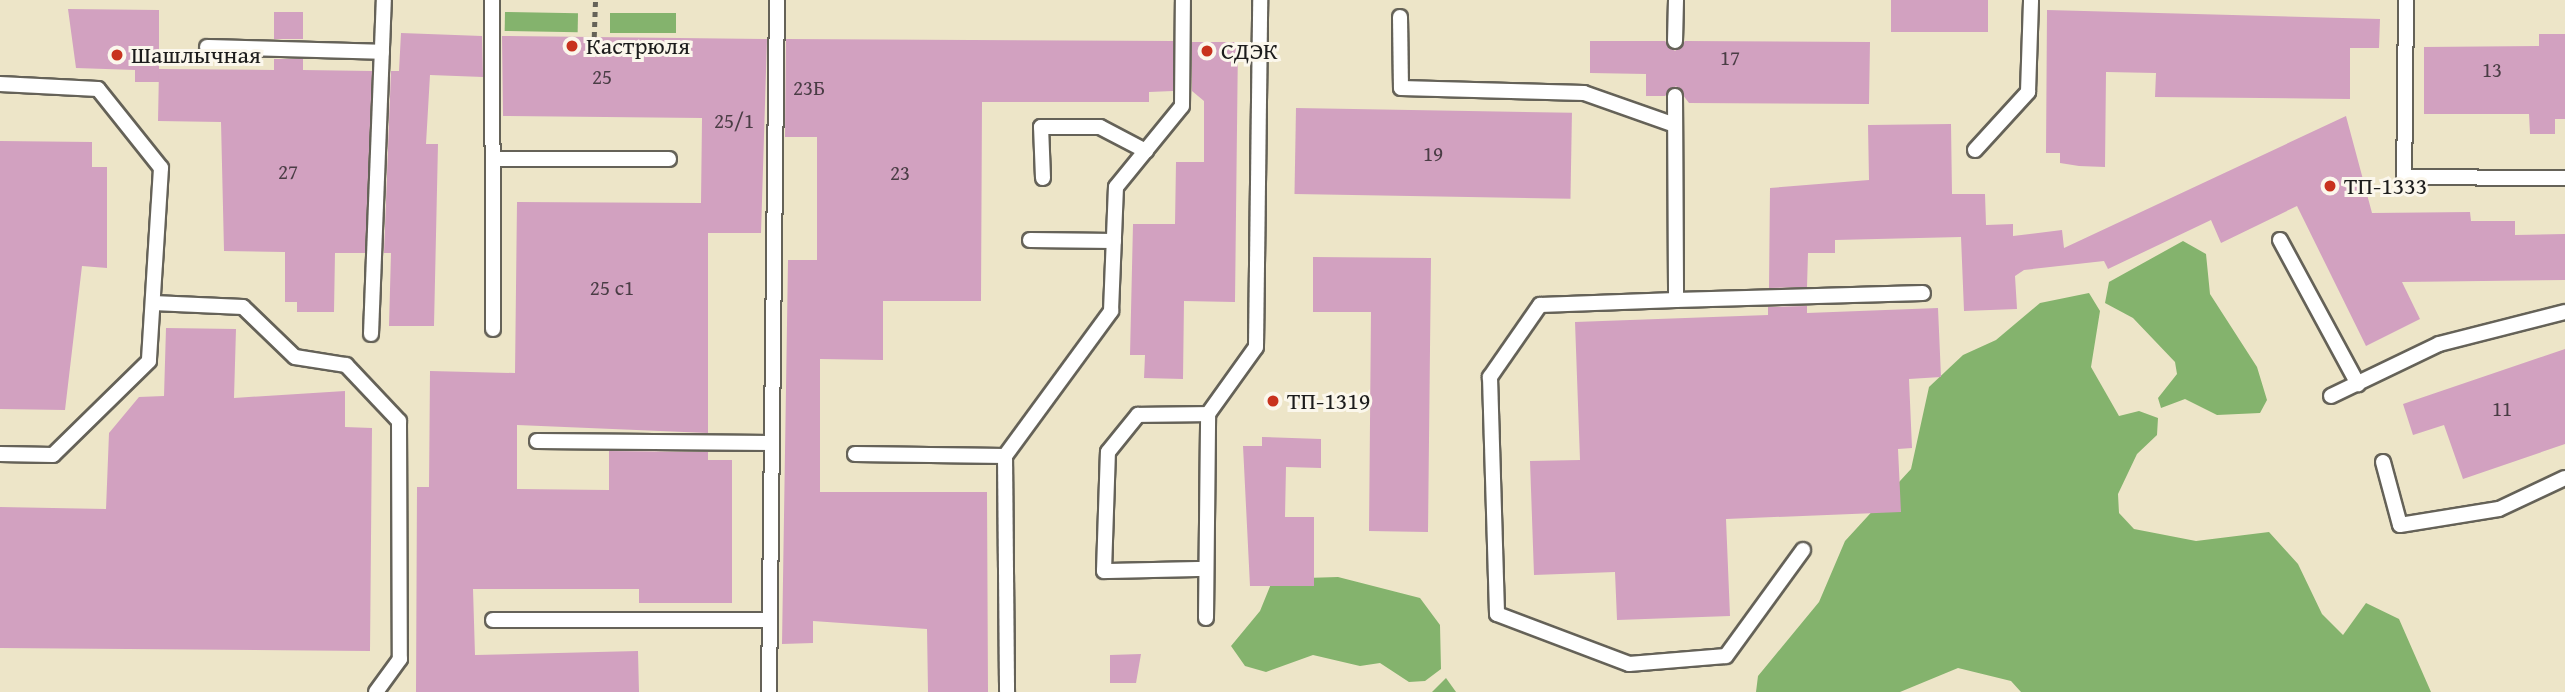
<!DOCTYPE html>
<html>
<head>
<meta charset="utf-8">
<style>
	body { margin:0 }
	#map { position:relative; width:2565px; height:692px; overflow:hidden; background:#ede5c8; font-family:"Gentium Book Plus",serif }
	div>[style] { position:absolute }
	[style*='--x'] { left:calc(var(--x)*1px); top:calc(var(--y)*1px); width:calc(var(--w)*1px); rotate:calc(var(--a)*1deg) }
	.forest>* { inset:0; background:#84b36d; transform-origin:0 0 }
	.building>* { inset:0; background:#d2a1c0; transform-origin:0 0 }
	.path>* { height:4.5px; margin-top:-2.25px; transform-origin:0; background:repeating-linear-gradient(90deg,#656258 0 5px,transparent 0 10px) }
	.roads { filter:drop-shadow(2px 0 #656258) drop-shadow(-2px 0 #656258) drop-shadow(0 2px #656258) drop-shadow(0 -2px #656258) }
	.lane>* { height:14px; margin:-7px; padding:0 7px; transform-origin:7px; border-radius:7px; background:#fff }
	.dots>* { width:19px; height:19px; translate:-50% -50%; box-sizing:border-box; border:4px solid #fbf7ec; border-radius:50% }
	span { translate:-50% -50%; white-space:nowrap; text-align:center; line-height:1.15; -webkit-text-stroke:6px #fbf7ec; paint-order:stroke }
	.number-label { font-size:21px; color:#4a3d45 }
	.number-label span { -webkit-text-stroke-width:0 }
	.poi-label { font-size:24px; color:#1c1c1c }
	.left { translate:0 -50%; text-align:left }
</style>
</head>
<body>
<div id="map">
	<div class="forest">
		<div style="left:505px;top:12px;width:73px;height:19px;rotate:1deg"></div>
		<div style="left:610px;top:13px;width:66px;height:20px"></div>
		<div style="clip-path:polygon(2183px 241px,2206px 254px,2210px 294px,2257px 367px,2267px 400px,2260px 413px,2217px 415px,2185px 399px,2161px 408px,2158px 398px,2177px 374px,2175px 362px,2133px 318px,2105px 303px,2109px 282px)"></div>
		<div style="clip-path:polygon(2089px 293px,2100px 311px,2091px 367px,2119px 416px,2139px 411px,2158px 418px,2157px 435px,2137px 454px,2118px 494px,2119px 513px,2134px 529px,2196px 541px,2269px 532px,2298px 564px,2322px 614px,2343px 635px,2366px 603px,2399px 619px,2431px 692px,2021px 692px,2011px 681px,1958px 668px,1900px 692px,1756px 692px,1758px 676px,1819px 602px,1845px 541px,1911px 469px,1929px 387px,1963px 355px,1996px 340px,2040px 303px)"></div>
		<div style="clip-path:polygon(1338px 577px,1420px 598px,1440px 625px,1441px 669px,1425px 681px,1409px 682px,1380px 663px,1360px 666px,1313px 655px,1266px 672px,1245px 666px,1231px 646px,1260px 611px,1273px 579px)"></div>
		<div style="clip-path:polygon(1446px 678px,1456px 692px,1432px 692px)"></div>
	</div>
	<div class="building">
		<div style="left:1891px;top:0;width:97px;height:32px"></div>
		<div style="clip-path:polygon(68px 9px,159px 10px,159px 82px,135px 82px,135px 70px,76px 68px)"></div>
		<div style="clip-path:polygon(2047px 10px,2380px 19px,2379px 48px,2350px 48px,2350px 99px,2155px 97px,2156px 73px,2106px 72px,2105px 167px,2079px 166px,2060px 163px,2060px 153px,2046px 153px)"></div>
		<div style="left:274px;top:12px;width:29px;height:27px"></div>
		<div style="clip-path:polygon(401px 33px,482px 36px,483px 77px,430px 75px,426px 144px,438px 144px,434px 326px,389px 326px,391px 253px,384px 253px,391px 71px,399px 71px)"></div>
		<div style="clip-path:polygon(2539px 34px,2565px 34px,2565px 119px,2555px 119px,2555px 134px,2530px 134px,2529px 114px,2424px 114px,2424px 47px,2539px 46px)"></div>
		<div style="clip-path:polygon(502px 36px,767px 39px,761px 233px,708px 233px,708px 433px,517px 425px,517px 489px,609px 490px,609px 451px,708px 452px,708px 460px,732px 460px,732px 603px,639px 603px,639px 589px,473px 589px,475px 655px,638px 651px,639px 692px,416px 692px,417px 487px,429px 487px,430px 371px,515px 373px,517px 202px,701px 203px,702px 118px,503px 116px)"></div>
		<div style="clip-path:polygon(786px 39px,1173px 41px,1173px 91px,1149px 92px,1149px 102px,982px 102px,981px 301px,883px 301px,883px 360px,820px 359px,820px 492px,987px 492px,988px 692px,928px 692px,927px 629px,813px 621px,813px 643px,782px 644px,788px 260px,817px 260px,817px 137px,785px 137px)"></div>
		<div style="clip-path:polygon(1590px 41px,1665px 41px,1675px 51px,1685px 41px,1870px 42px,1869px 104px,1689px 103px,1676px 86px,1665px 96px,1646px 96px,1646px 74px,1590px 73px)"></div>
		<div style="clip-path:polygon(1192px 42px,1238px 42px,1235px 302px,1184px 301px,1183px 379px,1144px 378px,1145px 355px,1130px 355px,1133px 224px,1175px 224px,1176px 162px,1204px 162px,1204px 101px,1192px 91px)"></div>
		<div style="clip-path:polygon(274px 59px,303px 59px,303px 70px,372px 71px,365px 253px,335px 253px,334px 312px,297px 312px,297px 302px,285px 302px,285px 252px,224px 251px,221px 122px,158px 121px,159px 69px,274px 70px)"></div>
		<div style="left:1296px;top:108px;width:276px;height:86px;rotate:1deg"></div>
		<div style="clip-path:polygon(2346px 116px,2372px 213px,2470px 212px,2471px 221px,2515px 221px,2515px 235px,2565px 234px,2565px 280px,2402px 282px,2420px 319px,2366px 346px,2297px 206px,2221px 243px,2211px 220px,2108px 269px,2104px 261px,2024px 270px,2015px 276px,2017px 309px,1964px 311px,1961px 237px,1835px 240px,1835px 253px,1808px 253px,1807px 287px,1769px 288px,1770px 188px,1869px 180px,1868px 125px,1951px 124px,1952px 194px,1985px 194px,1986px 225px,2013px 224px,2013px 236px,2062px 230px,2064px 248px)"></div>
		<div style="clip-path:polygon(0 141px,92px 142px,92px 167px,107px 167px,107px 268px,82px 266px,65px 410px,0 409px)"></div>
		<div style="clip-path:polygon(1313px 257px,1431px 258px,1428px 532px,1369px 531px,1371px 312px,1313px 312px)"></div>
		<div style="clip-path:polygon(1807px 306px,1807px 313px,1938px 308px,1941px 377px,1909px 379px,1912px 448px,1898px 449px,1901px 512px,1726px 519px,1730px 616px,1617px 620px,1615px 572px,1534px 575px,1530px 461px,1580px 460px,1575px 322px,1768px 315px,1768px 307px)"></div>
		<div style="clip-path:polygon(166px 328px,236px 329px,234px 398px,345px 391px,345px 427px,372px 428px,370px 651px,0 648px,0 507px,106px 509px,109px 433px,139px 397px,164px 396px)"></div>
		<div style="clip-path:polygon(2565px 349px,2565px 444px,2463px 479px,2444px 425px,2413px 435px,2403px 404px)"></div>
		<div style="clip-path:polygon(1262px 437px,1321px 439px,1321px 468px,1286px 467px,1285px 517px,1314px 517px,1314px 586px,1250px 586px,1243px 446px,1262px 446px)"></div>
		<div style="clip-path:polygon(1141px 654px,1136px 683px,1110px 683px,1110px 655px)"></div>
	</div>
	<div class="path">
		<div style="--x:594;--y:37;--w:37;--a:-88"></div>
	</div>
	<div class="roads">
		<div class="lane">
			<div style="--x:492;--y:0;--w:329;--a:89.8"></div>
			<div style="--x:2406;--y:0;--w:177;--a:90.6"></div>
			<div style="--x:2404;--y:177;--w:161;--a:0.4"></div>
			<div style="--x:1400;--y:17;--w:71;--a:89.2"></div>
			<div style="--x:1401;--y:88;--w:183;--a:1.6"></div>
			<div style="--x:1584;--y:93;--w:96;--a:19.4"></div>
			<div style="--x:1675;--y:41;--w:41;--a:-88.6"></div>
			<div style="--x:207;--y:47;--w:175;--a:1.6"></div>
			<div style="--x:0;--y:84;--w:98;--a:2.9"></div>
			<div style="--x:98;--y:89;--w:101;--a:51.4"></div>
			<div style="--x:161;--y:168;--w:193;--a:93.6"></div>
			<div style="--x:149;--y:361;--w:134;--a:135.6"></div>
			<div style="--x:53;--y:455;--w:53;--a:-178.9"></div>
			<div style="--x:1675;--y:96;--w:204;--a:89.7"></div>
			<div style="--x:1676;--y:300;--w:247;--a:-1.6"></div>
			<div style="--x:1975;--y:150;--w:79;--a:-47.6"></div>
			<div style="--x:2028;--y:92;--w:92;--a:-88.1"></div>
			<div style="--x:493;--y:159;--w:176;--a:0"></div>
			<div style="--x:1043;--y:178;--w:51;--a:-92.2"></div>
			<div style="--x:1041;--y:127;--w:59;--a:0"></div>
			<div style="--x:1100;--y:127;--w:52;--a:27.6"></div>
			<div style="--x:1030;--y:240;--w:84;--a:0.7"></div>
			<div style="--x:2280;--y:240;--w:164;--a:61.6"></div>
			<div style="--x:1676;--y:300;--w:136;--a:177.9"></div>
			<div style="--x:1540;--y:305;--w:88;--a:124.8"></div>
			<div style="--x:1490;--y:377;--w:237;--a:88.3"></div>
			<div style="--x:1497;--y:614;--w:141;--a:20.7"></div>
			<div style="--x:1629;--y:664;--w:97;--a:-4.7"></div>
			<div style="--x:1726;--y:656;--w:131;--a:-54"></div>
			<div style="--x:153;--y:303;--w:90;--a:2.5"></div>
			<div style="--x:243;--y:307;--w:72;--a:43.9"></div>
			<div style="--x:295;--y:357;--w:52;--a:8.9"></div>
			<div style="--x:346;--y:365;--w:77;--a:46.6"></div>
			<div style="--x:399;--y:421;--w:238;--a:89.8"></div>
			<div style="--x:400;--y:659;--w:41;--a:126"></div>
			<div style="--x:371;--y:334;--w:334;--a:-87.8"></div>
			<div style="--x:2331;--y:396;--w:120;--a:-25.7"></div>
			<div style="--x:2439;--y:344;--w:130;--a:-14.3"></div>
			<div style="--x:537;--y:441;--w:234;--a:0.5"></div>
			<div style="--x:855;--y:454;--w:150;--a:0.8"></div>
			<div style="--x:1005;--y:456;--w:180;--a:-53.8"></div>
			<div style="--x:1111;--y:311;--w:124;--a:-87.7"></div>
			<div style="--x:1116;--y:187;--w:104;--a:-50.8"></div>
			<div style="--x:1182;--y:106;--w:106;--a:-89.5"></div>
			<div style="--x:1005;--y:456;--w:236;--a:89.5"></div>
			<div style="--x:2383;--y:462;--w:65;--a:74.9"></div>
			<div style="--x:2400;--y:525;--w:100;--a:-9.2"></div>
			<div style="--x:2499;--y:509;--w:73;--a:-25.2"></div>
			<div style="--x:1202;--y:569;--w:98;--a:178.8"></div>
			<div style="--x:1104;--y:571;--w:119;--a:-88.1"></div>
			<div style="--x:1108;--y:452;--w:48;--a:-51"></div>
			<div style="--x:1138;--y:415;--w:70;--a:-0.8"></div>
			<div style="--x:1206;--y:618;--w:204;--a:-89.4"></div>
			<div style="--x:1208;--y:414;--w:82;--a:-54.4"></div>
			<div style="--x:1256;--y:347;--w:347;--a:-89.3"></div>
			<div style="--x:493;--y:620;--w:276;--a:0"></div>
			<div style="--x:769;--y:692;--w:692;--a:-89.34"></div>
		</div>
	</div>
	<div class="dots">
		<div style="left:572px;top:46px;background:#c8321e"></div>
		<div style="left:1207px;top:51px;background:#c8321e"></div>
		<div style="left:117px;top:55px;background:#c8321e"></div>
		<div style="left:2330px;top:186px;background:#c8321e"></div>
		<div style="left:1273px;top:401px;background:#c8321e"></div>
	</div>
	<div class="number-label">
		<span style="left:1730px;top:58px">17</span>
		<span style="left:2492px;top:70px">13</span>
		<span style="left:602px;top:77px">25</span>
		<span style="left:809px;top:88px">23Б</span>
		<span style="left:734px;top:121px">25/1</span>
		<span style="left:1433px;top:154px">19</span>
		<span style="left:288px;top:172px">27</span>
		<span style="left:900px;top:173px">23</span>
		<span style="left:612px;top:288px">25 с1</span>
		<span style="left:2502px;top:409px">11</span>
	</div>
	<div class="poi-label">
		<span class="left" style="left:586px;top:46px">Кастрюля</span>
		<span class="left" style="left:1221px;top:51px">СДЭК</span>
		<span class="left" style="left:131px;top:55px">Шашлычная</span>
		<span class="left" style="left:2344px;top:186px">ТП-1333</span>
		<span class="left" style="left:1287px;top:401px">ТП-1319</span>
	</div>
</div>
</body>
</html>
